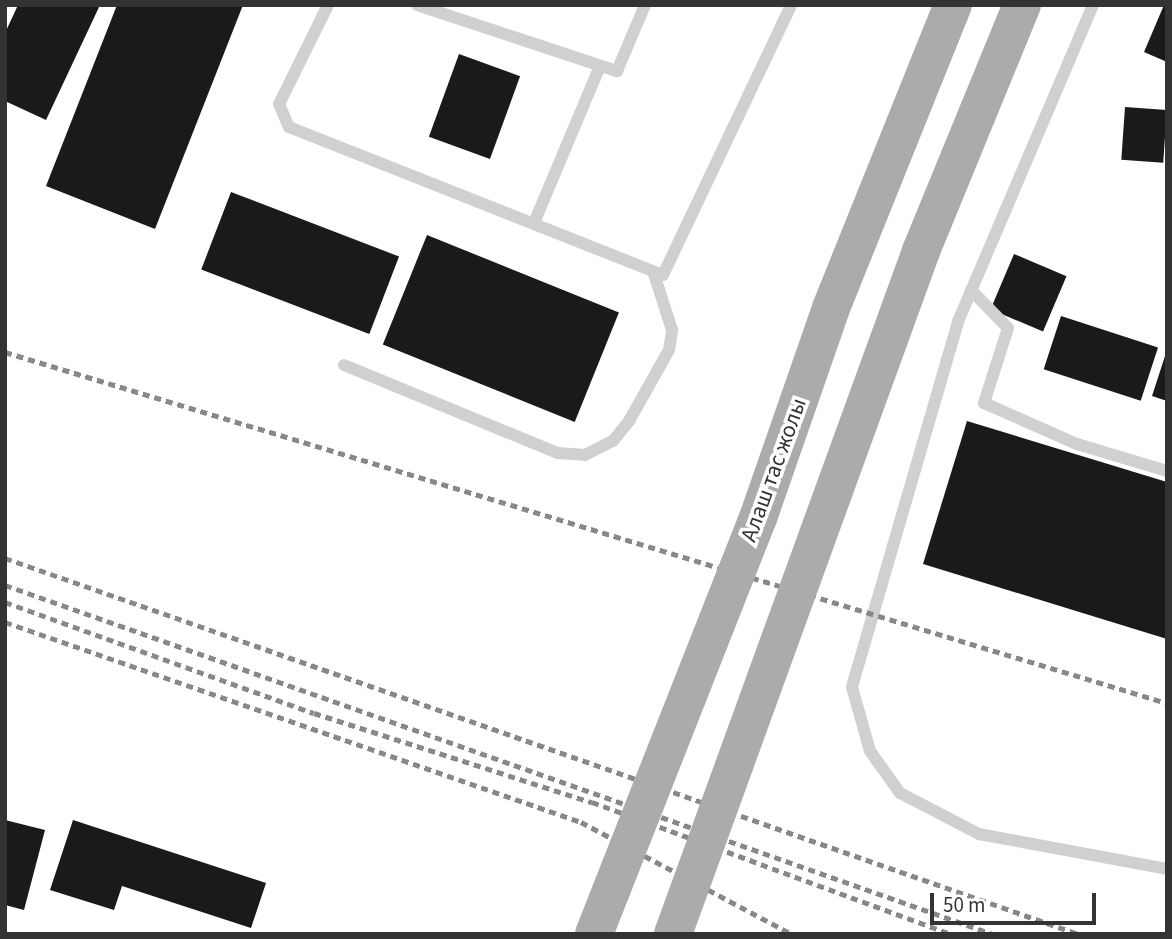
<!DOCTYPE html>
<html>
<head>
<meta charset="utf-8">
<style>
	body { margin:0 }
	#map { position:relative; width:1172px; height:939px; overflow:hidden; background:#fff; font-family:"Source Sans 3",sans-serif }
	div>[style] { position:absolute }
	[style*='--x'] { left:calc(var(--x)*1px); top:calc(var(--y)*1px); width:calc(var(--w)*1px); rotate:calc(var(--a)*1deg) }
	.building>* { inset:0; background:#1a1a1a; transform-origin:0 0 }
	.lane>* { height:12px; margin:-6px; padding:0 6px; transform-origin:6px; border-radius:6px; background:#d0d0d0 }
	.rail>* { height:5px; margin-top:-2.5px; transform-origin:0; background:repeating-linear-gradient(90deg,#888 0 7px,transparent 0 12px) }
	.primary-bridge>* { height:38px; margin:-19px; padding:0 19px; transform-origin:19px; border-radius:19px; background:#ababab }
	span { translate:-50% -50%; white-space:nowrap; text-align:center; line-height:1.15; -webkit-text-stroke:7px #fff; paint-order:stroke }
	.street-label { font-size:23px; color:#333 }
	.frame { position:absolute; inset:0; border:7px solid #333; pointer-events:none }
	.scale { position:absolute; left:930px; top:893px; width:166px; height:32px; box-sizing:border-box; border:4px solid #333; border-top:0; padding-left:9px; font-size:21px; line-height:24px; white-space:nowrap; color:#333; -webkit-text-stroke:5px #fff; paint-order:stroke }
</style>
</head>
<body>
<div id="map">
	<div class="building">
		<div style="clip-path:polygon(18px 5px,100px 5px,46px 120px,5px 101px,5px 33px)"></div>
		<div style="clip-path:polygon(117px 5px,243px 5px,155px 229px,46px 186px)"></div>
		<div style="clip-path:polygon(1164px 5px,1167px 5px,1167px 62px,1144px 52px)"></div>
		<div style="left:459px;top:54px;width:65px;height:88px;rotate:20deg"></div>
		<div style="left:1125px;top:107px;width:42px;height:53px;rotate:4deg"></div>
		<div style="left:231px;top:192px;width:180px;height:83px;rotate:21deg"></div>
		<div style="left:427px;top:235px;width:207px;height:118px;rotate:22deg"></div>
		<div style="left:1014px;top:254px;width:57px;height:60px;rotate:23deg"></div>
		<div style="left:1061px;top:316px;width:102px;height:56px;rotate:18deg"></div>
		<div style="clip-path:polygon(1166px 353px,1167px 353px,1167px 401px,1152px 396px)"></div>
		<div style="clip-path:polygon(967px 421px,1167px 482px,1167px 639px,923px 564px)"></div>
		<div style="clip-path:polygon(5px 820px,45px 830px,24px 910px,5px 905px)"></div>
		<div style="clip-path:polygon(73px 820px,266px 883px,251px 928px,122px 886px,114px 910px,50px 890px)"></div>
	</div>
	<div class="lane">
		<div style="--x:328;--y:5;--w:110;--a:116.3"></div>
		<div style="--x:279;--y:104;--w:25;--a:67"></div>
		<div style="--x:289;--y:127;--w:402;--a:21.6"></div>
		<div style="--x:663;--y:275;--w:299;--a:-64.6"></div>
		<div style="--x:417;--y:5;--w:211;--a:18.3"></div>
		<div style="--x:617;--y:71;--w:72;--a:-67"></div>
		<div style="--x:1093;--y:5;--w:345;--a:113.1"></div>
		<div style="--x:958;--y:322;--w:380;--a:106.2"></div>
		<div style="--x:852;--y:687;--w:66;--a:74.3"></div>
		<div style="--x:870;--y:751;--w:52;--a:54.5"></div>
		<div style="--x:900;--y:793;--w:89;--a:27.4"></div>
		<div style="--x:979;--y:834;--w:191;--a:10.5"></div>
		<div style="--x:534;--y:223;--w:168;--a:-67.2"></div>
		<div style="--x:971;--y:290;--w:53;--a:45.8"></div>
		<div style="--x:1008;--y:328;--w:79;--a:107.7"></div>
		<div style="--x:984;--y:403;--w:102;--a:23.8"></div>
		<div style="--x:1077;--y:444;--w:94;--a:16.7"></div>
		<div style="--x:344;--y:365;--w:231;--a:22.4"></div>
		<div style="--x:558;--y:453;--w:27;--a:4"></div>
		<div style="--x:585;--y:455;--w:31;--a:-27"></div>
		<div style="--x:613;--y:441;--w:26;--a:-51"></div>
		<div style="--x:629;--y:421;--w:81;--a:-60.6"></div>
		<div style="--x:669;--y:350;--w:20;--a:-81"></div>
		<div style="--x:672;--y:330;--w:59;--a:-107.8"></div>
	</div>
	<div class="rail">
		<div style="--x:5;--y:352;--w:1214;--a:16.81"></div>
		<div style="--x:5;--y:558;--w:1137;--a:19.31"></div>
		<div style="--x:5;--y:585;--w:1047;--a:19.47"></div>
		<div style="--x:5;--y:602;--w:328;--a:19.8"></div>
		<div style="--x:314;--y:713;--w:292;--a:17.8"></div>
		<div style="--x:592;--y:802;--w:382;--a:20.2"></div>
		<div style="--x:5;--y:622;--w:610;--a:19.15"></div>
		<div style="--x:581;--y:822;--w:239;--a:28"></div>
	</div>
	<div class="primary-bridge">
		<div style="--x:594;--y:934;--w:447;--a:-68.5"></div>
		<div style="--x:758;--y:518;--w:222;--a:-70.8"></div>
		<div style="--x:831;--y:308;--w:327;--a:-68.1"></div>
		<div style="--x:673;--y:934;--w:727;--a:-70.04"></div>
		<div style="--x:921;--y:251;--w:266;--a:-67.7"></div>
	</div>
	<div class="street-label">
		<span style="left:774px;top:470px;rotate:-70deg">Алаш тас жолы</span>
	</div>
	<div class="frame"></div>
	<div class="scale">50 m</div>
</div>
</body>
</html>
